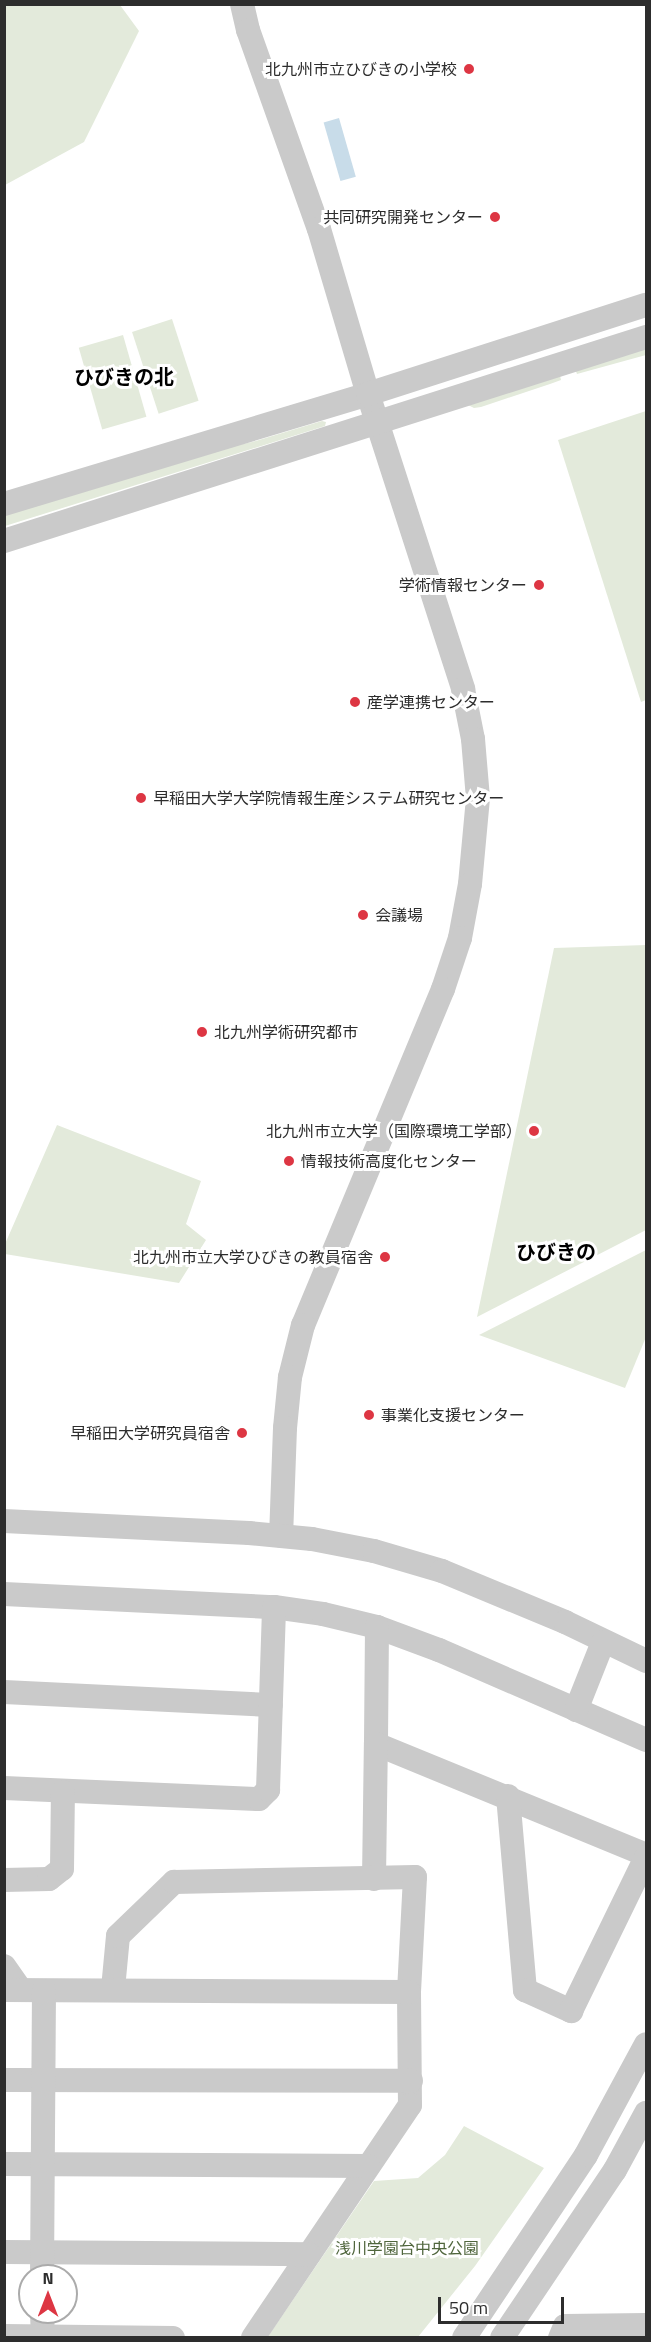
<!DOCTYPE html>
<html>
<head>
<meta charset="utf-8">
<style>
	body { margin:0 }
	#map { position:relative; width:651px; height:2342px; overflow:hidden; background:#fff; font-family:"Titillium Web","Noto Sans JP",sans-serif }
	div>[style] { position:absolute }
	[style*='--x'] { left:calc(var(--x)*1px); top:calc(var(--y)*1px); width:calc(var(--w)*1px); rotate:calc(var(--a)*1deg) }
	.green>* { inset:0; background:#e3eadb; transform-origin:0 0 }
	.water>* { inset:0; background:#c8dce9; transform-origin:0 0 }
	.minor>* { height:24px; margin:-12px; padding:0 12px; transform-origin:12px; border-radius:12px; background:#cacaca }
	.dots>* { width:16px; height:16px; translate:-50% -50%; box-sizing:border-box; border:3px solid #fff; border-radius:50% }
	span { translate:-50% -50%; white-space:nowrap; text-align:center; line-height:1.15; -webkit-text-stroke:6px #fff; paint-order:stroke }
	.poi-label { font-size:16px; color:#2d2d2d }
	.right { translate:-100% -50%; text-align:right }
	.left { translate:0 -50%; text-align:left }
	.park-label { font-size:16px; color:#50663d }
	.quarter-label { font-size:20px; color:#000; font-weight:700 }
	.frame { position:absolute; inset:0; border:6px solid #2d2d2d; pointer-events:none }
	.north { position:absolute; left:18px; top:2264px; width:60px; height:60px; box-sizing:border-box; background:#fff; border:2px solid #ababab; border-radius:50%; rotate:0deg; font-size:16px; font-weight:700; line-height:24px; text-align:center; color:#2d2d2d }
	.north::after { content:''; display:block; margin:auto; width:21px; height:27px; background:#dd3643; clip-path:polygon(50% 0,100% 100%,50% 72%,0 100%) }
	.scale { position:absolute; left:438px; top:2297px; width:126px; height:27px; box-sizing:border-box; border:3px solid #2d2d2d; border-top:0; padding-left:8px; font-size:18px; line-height:21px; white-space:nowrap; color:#2d2d2d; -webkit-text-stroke:4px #fff; paint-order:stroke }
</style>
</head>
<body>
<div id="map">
	<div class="green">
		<div style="clip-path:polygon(5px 4px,120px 5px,139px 31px,84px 142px,5px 185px)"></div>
		<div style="left:172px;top:319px;width:86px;height:42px;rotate:72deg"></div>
		<div style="left:123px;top:335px;width:85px;height:46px;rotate:74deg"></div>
		<div style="clip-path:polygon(646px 343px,646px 355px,577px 374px,574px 366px)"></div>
		<div style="clip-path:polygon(559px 371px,561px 380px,550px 384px,481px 407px,474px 408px,468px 405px)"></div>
		<div style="clip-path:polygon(646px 411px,646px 700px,641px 702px,558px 440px)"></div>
		<div style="clip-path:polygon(322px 421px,326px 422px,325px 426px,5px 526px,5px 513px,179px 458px,252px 442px)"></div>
		<div style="clip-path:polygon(646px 945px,646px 1230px,477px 1317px,554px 948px)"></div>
		<div style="clip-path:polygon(57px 1125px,201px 1181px,186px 1224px,206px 1240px,179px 1283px,5px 1254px,5px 1244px)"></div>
		<div style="clip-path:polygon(646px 1250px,646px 1337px,625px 1388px,479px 1335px)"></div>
		<div style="clip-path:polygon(464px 2126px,544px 2168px,475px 2266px,418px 2337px,267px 2338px,374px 2181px,418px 2178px,445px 2155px)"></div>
	</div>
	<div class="water">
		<div style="left:339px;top:118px;width:61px;height:16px;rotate:74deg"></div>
	</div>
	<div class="minor">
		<div style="--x:242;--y:4;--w:27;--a:77"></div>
		<div style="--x:248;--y:30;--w:211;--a:70.4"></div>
		<div style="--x:319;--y:229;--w:172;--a:73.5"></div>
		<div style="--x:368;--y:394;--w:310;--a:72.1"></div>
		<div style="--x:463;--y:689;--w:51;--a:78.7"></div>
		<div style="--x:473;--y:739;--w:59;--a:85.2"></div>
		<div style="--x:478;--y:798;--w:86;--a:95.3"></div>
		<div style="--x:470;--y:884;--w:55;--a:100.5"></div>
		<div style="--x:460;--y:938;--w:54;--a:108.4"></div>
		<div style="--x:443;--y:989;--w:364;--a:112.6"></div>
		<div style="--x:303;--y:1325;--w:54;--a:104"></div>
		<div style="--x:290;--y:1377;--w:51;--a:95.6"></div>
		<div style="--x:285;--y:1428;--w:108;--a:92.1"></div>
		<div style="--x:4;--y:504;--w:380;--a:-16.8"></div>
		<div style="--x:368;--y:394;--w:292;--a:-17.8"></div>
		<div style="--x:4;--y:541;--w:674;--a:-17.63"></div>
		<div style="--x:4;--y:1521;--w:245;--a:2.8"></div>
		<div style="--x:249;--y:1533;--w:63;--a:5.4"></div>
		<div style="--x:312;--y:1539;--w:63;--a:11"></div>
		<div style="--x:374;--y:1551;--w:71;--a:16.4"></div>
		<div style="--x:442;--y:1571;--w:133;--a:22.5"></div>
		<div style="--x:565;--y:1622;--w:90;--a:25.7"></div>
		<div style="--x:4;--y:1594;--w:270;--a:2.8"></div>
		<div style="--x:274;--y:1607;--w:49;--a:8.1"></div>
		<div style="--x:323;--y:1614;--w:56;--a:13.5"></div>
		<div style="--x:377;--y:1627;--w:66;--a:20.4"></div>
		<div style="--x:439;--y:1650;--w:226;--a:23.5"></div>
		<div style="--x:377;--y:1627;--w:117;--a:90.5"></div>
		<div style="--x:376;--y:1744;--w:292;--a:22.3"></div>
		<div style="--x:4;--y:1692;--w:267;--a:2.8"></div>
		<div style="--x:576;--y:1710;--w:73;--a:-68.3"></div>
		<div style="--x:4;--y:1788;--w:255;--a:2.5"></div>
		<div style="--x:259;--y:1799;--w:13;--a:-45"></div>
		<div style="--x:268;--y:1790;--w:183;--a:-88.1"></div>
		<div style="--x:508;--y:1796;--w:195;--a:85"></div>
		<div style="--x:525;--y:1990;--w:51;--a:24.5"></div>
		<div style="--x:571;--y:2011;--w:171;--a:-64"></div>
		<div style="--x:374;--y:1879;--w:135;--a:-89.2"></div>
		<div style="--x:4;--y:1880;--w:45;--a:-1.3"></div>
		<div style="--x:49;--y:1879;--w:16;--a:-38"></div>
		<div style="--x:62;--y:1869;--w:77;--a:-89.3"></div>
		<div style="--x:4;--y:1966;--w:29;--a:55"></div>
		<div style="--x:113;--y:1989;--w:53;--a:-84.6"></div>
		<div style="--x:118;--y:1936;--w:78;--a:-44"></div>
		<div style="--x:174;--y:1882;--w:241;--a:-1.2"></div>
		<div style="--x:415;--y:1877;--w:115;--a:93"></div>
		<div style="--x:409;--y:1992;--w:113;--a:89.5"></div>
		<div style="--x:410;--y:2105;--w:281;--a:124"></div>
		<div style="--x:4;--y:1990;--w:405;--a:0.3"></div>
		<div style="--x:4;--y:2080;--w:407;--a:0.1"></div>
		<div style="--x:4;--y:2164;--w:364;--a:0.3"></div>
		<div style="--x:4;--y:2252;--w:305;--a:0.4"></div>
		<div style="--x:42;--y:2276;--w:285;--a:-89.6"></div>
		<div style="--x:42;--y:2312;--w:24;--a:88"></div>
		<div style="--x:4;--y:2336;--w:169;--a:0.7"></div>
		<div style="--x:464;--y:2338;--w:220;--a:-56.3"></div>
		<div style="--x:586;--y:2155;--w:126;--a:-61.6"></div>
		<div style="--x:502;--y:2338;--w:202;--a:-56.1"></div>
		<div style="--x:615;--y:2170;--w:65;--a:-61.5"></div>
		<div style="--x:560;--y:2338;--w:13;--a:-67"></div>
		<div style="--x:565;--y:2326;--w:81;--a:-0.7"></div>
	</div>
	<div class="dots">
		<div style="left:469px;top:69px;background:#dd3643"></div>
		<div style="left:495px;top:217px;background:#dd3643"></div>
		<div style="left:539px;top:585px;background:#dd3643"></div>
		<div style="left:355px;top:702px;background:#dd3643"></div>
		<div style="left:141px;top:798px;background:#dd3643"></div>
		<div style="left:363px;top:915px;background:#dd3643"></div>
		<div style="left:202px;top:1032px;background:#dd3643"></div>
		<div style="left:534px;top:1131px;background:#dd3643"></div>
		<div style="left:289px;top:1161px;background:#dd3643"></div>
		<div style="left:385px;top:1257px;background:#dd3643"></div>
		<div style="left:369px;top:1415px;background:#dd3643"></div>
		<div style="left:242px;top:1433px;background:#dd3643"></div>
	</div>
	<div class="poi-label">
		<span class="right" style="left:457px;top:69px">北九州市立ひびきの小学校</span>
		<span class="right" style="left:483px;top:217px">共同研究開発センター</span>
		<span class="right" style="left:527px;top:585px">学術情報センター</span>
		<span class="left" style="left:367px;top:702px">産学連携センター</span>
		<span class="left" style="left:153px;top:798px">早稲田大学大学院情報生産システム研究センター</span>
		<span class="left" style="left:375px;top:915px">会議場</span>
		<span class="left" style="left:214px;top:1032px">北九州学術研究都市</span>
		<span class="right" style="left:522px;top:1131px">北九州市立大学（国際環境工学部）</span>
		<span class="left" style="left:301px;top:1161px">情報技術高度化センター</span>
		<span class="right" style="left:373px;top:1257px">北九州市立大学ひびきの教員宿舎</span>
		<span class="left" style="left:381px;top:1415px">事業化支援センター</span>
		<span class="right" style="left:230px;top:1433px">早稲田大学研究員宿舎</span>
	</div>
	<div class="park-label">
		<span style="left:407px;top:2248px">浅川学園台中央公園</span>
	</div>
	<div class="quarter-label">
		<span style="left:124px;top:376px">ひびきの北</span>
		<span style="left:556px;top:1251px">ひびきの</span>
	</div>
	<div class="frame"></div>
	<div class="north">N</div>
	<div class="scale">50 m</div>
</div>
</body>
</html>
